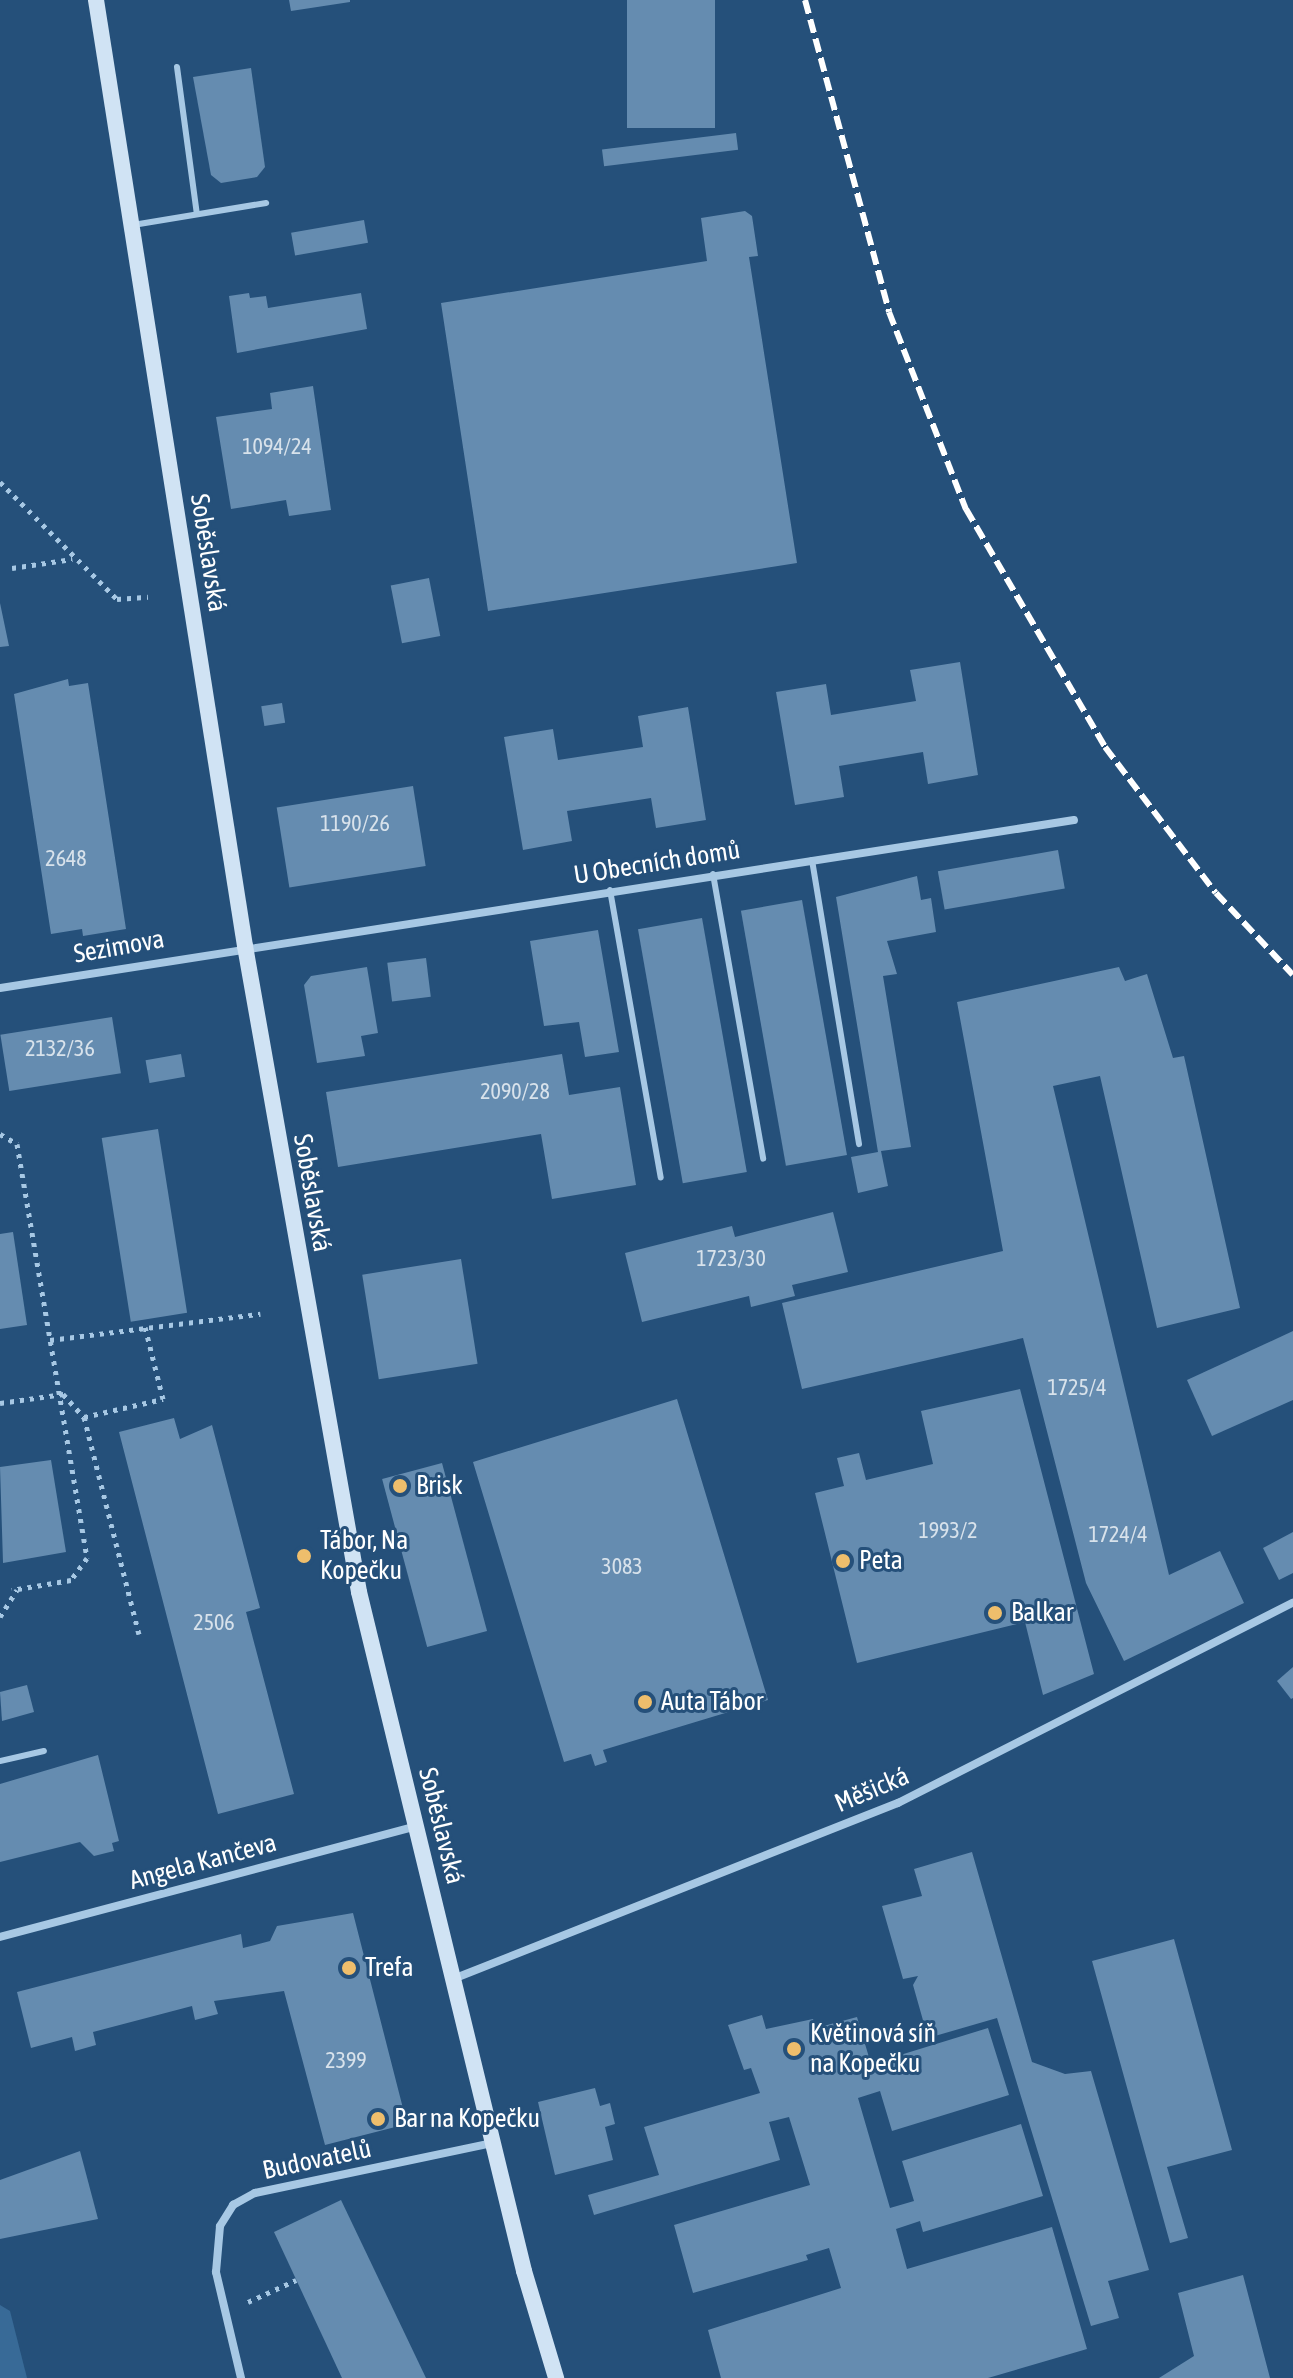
<!DOCTYPE html>
<html>
<head>
<meta charset="utf-8">
<style>
	body { margin:0 }
	#map { position:relative; width:1293px; height:2378px; overflow:hidden; background:#25507a; font-family:"Asap Condensed",sans-serif }
	div>[style] { position:absolute }
	[style*='--x'] { left:calc(var(--x)*1px); top:calc(var(--y)*1px); width:calc(var(--w)*1px); rotate:calc(var(--a)*1deg) }
	.green>* { inset:0; background:#386a97 }
	.building>* { inset:0; background:#658cb0; transform-origin:0 0 }
	.path>* { height:5px; margin-top:-2.5px; transform-origin:0; background:repeating-linear-gradient(90deg,#a7c8e4 0 4px,transparent 0 10px) }
	.service>* { height:6px; margin:-3px; padding:0 3px; transform-origin:3px; border-radius:3px; background:#a7c8e4 }
	.minor>* { height:8px; margin:-4px; padding:0 4px; transform-origin:4px; border-radius:4px; background:#a7c8e4 }
	.secondary>* { height:16px; margin:-8px; padding:0 8px; transform-origin:8px; border-radius:8px; background:#d0e3f4 }
	.rail>* { height:6px; margin-top:-3px; transform-origin:0; background:repeating-linear-gradient(90deg,#fff 0 14px,transparent 0 20px) }
	.dots>* { width:22px; height:22px; translate:-50% -50%; box-sizing:border-box; border:4px solid #25507a; border-radius:50% }
	span { translate:-50% -50%; white-space:nowrap; text-align:center; line-height:1.15; -webkit-text-stroke:6px #25507a; paint-order:stroke }
	.number-label { font-size:22px; color:#d8e2eb }
	.number-label span { -webkit-text-stroke-width:0 }
	.street-label { font-size:26px; color:#fff }
	.poi-label { font-size:26px; color:#fff }
	.left { translate:0 -50%; text-align:left }
</style>
</head>
<body>
<div id="map">
	<div class="green">
		<div style="clip-path:polygon(0 2305px,10px 2311px,27px 2378px,0 2378px)"></div>
	</div>
	<div class="building">
		<div style="clip-path:polygon(289px 0,350px 0,350px 2px,291px 11px)"></div>
		<div style="left:627px;top:0;width:88px;height:128px"></div>
		<div style="clip-path:polygon(251px 68px,265px 167px,257px 177px,221px 183px,211px 175px,193px 77px)"></div>
		<div style="left:736px;top:133px;width:17px;height:135px;rotate:83deg"></div>
		<div style="clip-path:polygon(745px 211px,752px 216px,758px 256px,749px 257px,797px 563px,488px 611px,441px 303px,707px 261px,701px 218px)"></div>
		<div style="left:364px;top:220px;width:23px;height:74px;rotate:80deg"></div>
		<div style="clip-path:polygon(249px 293px,250px 298px,266px 296px,268px 308px,361px 293px,367px 329px,237px 353px,229px 296px)"></div>
		<div style="clip-path:polygon(313px 386px,331px 510px,289px 516px,286px 500px,231px 509px,216px 417px,272px 409px,270px 393px)"></div>
		<div style="left:429px;top:578px;width:59px;height:39px;rotate:79deg"></div>
		<div style="clip-path:polygon(0 603px,9px 646px,0 647px)"></div>
		<div style="clip-path:polygon(960px 662px,978px 775px,928px 784px,923px 752px,839px 766px,844px 797px,795px 805px,776px 692px,826px 684px,831px 715px,916px 701px,910px 670px)"></div>
		<div style="clip-path:polygon(68px 679px,69px 686px,88px 683px,126px 929px,83px 936px,82px 929px,51px 934px,14px 694px)"></div>
		<div style="left:282px;top:703px;width:20px;height:21px;rotate:81deg"></div>
		<div style="clip-path:polygon(688px 707px,706px 820px,656px 828px,651px 798px,567px 811px,572px 841px,523px 850px,504px 737px,553px 729px,558px 760px,643px 747px,638px 716px)"></div>
		<div style="left:413px;top:786px;width:81px;height:138px;rotate:81deg"></div>
		<div style="left:1058px;top:850px;width:39px;height:122px;rotate:80deg"></div>
		<div style="clip-path:polygon(917px 876px,921px 900px,931px 898px,936px 932px,887px 941px,897px 974px,883px 976px,911px 1147px,881px 1151px,888px 1186px,858px 1193px,851px 1157px,878px 1152px,836px 897px)"></div>
		<div style="left:802px;top:900px;width:259px;height:62px;rotate:80deg"></div>
		<div style="left:702px;top:918px;width:258px;height:65px;rotate:80deg"></div>
		<div style="clip-path:polygon(598px 930px,619px 1052px,585px 1057px,579px 1022px,544px 1026px,530px 941px)"></div>
		<div style="left:426px;top:958px;width:39px;height:39px;rotate:83deg"></div>
		<div style="clip-path:polygon(367px 967px,378px 1033px,361px 1036px,365px 1056px,317px 1063px,304px 985px,311px 976px)"></div>
		<div style="clip-path:polygon(1119px 967px,1125px 981px,1147px 974px,1173px 1058px,1184px 1056px,1240px 1308px,1157px 1328px,1100px 1076px,1053px 1086px,1169px 1575px,1220px 1551px,1244px 1603px,1124px 1661px,1086px 1583px,1023px 1338px,802px 1389px,782px 1303px,1003px 1251px,957px 1002px)"></div>
		<div style="left:112px;top:1017px;width:57px;height:113px;rotate:81deg"></div>
		<div style="left:181px;top:1054px;width:23px;height:36px;rotate:80deg"></div>
		<div style="clip-path:polygon(562px 1054px,569px 1095px,620px 1087px,636px 1185px,552px 1199px,541px 1134px,338px 1167px,326px 1092px)"></div>
		<div style="left:158px;top:1129px;width:186px;height:57px;rotate:81deg"></div>
		<div style="clip-path:polygon(833px 1212px,848px 1272px,792px 1285px,795px 1296px,751px 1307px,749px 1296px,642px 1322px,625px 1253px,732px 1226px,735px 1237px)"></div>
		<div style="clip-path:polygon(13px 1232px,27px 1325px,0 1329px,0 1234px)"></div>
		<div style="left:461px;top:1259px;width:106px;height:100px;rotate:81deg"></div>
		<div style="clip-path:polygon(1293px 1331px,1293px 1400px,1212px 1436px,1187px 1380px)"></div>
		<div style="clip-path:polygon(1020px 1389px,1094px 1674px,1043px 1695px,1025px 1622px,857px 1663px,815px 1493px,844px 1486px,837px 1458px,859px 1453px,866px 1480px,933px 1464px,921px 1411px)"></div>
		<div style="clip-path:polygon(677px 1399px,768px 1700px,603px 1750px,607px 1762px,595px 1766px,591px 1754px,564px 1762px,473px 1462px)"></div>
		<div style="clip-path:polygon(174px 1418px,180px 1439px,212px 1425px,260px 1608px,246px 1612px,294px 1794px,218px 1814px,119px 1432px)"></div>
		<div style="clip-path:polygon(51px 1460px,66px 1552px,3px 1563px,0 1467px)"></div>
		<div style="left:442px;top:1463px;width:174px;height:62px;rotate:75deg"></div>
		<div style="clip-path:polygon(1293px 1532px,1293px 1573px,1279px 1580px,1263px 1548px)"></div>
		<div style="clip-path:polygon(1293px 1667px,1293px 1698px,1291px 1699px,1277px 1681px)"></div>
		<div style="clip-path:polygon(27px 1685px,34px 1712px,2px 1721px,0 1692px)"></div>
		<div style="clip-path:polygon(98px 1755px,119px 1841px,112px 1843px,114px 1851px,94px 1856px,80px 1842px,0 1862px,0 1784px)"></div>
		<div style="clip-path:polygon(972px 1852px,1032px 2062px,1065px 2074px,1091px 2071px,1149px 2270px,1108px 2281px,1119px 2318px,1091px 2326px,997px 2018px,928px 2038px,913px 1985px,918px 1976px,903px 1979px,882px 1906px,922px 1896px,914px 1869px)"></div>
		<div style="clip-path:polygon(353px 1913px,407px 2124px,325px 2145px,284px 1991px,214px 2001px,218px 2014px,195px 2020px,192px 2006px,93px 2032px,96px 2045px,75px 2051px,72px 2037px,31px 2048px,17px 1992px,241px 1934px,243px 1948px,270px 1941px,277px 1926px)"></div>
		<div style="clip-path:polygon(1174px 1939px,1232px 2150px,1167px 2167px,1188px 2238px,1170px 2243px,1092px 1961px)"></div>
		<div style="clip-path:polygon(762px 2015px,766px 2029px,813px 2019px,816px 2028px,857px 2017px,871px 2064px,988px 2028px,1009px 2095px,892px 2131px,880px 2091px,858px 2098px,890px 2208px,914px 2201px,902px 2161px,1021px 2124px,1043px 2196px,923px 2232px,920px 2221px,896px 2229px,907px 2269px,1052px 2227px,1087px 2349px,988px 2378px,721px 2378px,708px 2330px,841px 2288px,829px 2248px,806px 2255px,808px 2260px,693px 2293px,674px 2225px,810px 2185px,789px 2117px,769px 2122px,780px 2160px,594px 2215px,588px 2195px,659px 2175px,644px 2127px,760px 2093px,751px 2068px,744px 2070px,728px 2025px)"></div>
		<div style="clip-path:polygon(595px 2088px,600px 2106px,610px 2103px,615px 2124px,605px 2127px,613px 2160px,555px 2175px,538px 2102px)"></div>
		<div style="clip-path:polygon(80px 2151px,98px 2219px,0 2239px,0 2180px)"></div>
		<div style="clip-path:polygon(341px 2200px,426px 2378px,342px 2378px,274px 2232px)"></div>
		<div style="clip-path:polygon(1243px 2275px,1270px 2378px,1159px 2378px,1194px 2356px,1178px 2293px)"></div>
	</div>
	<div class="path">
		<div style="--x:0;--y:482;--w:165;--a:45"></div>
		<div style="--x:117;--y:599;--w:31;--a:-4"></div>
		<div style="--x:12;--y:568;--w:61;--a:-8.5"></div>
		<div style="--x:0;--y:1134;--w:20;--a:30"></div>
		<div style="--x:17;--y:1144;--w:420;--a:80.4"></div>
		<div style="--x:87;--y:1558;--w:27;--a:126"></div>
		<div style="--x:71;--y:1580;--w:60;--a:170.4"></div>
		<div style="--x:50;--y:1340;--w:212;--a:-7.1"></div>
		<div style="--x:0;--y:1403;--w:64;--a:-8.1"></div>
		<div style="--x:63;--y:1394;--w:31;--a:48"></div>
		<div style="--x:84;--y:1417;--w:224;--a:75.8"></div>
		<div style="--x:84;--y:1417;--w:81;--a:-12.8"></div>
		<div style="--x:163;--y:1399;--w:74;--a:-104"></div>
		<div style="--x:0;--y:1617;--w:32;--a:-58"></div>
		<div style="--x:248;--y:2302;--w:53;--a:-24.6"></div>
	</div>
	<div class="service">
		<div style="--x:177;--y:67;--w:148;--a:82.3"></div>
		<div style="--x:133;--y:225;--w:135;--a:-9.4"></div>
		<div style="--x:812;--y:860;--w:288;--a:80.6"></div>
		<div style="--x:713;--y:874;--w:289;--a:80"></div>
		<div style="--x:610;--y:890;--w:292;--a:80"></div>
		<div style="--x:0;--y:1761;--w:45;--a:-12.8"></div>
	</div>
	<div class="minor">
		<div style="--x:0;--y:988;--w:1087;--a:-8.89"></div>
		<div style="--x:0;--y:1937;--w:431;--a:-14.9"></div>
		<div style="--x:453;--y:1979;--w:479;--a:-21.6"></div>
		<div style="--x:898;--y:1803;--w:443;--a:-26.9"></div>
		<div style="--x:241;--y:2378;--w:109;--a:-103.3"></div>
		<div style="--x:216;--y:2272;--w:46;--a:-85"></div>
		<div style="--x:220;--y:2226;--w:25;--a:-58"></div>
		<div style="--x:233;--y:2205;--w:25;--a:-29"></div>
		<div style="--x:255;--y:2193;--w:242;--a:-11.9"></div>
	</div>
	<div class="secondary">
		<div style="--x:96;--y:0;--w:958;--a:81.05"></div>
		<div style="--x:245;--y:946;--w:656;--a:79.99"></div>
		<div style="--x:359;--y:1592;--w:699;--a:76.34"></div>
		<div style="--x:524;--y:2271;--w:112;--a:73.3"></div>
	</div>
	<div class="rail">
		<div style="--x:805;--y:0;--w:323;--a:74.9"></div>
		<div style="--x:889;--y:312;--w:212;--a:68.7"></div>
		<div style="--x:966;--y:509;--w:276;--a:59.7"></div>
		<div style="--x:1105;--y:747;--w:183;--a:52.8"></div>
		<div style="--x:1216;--y:893;--w:112;--a:46.8"></div>
	</div>
	<div class="dots">
		<div style="left:400px;top:1486px;background:#eebe6c"></div>
		<div style="left:304px;top:1556px;background:#eebe6c"></div>
		<div style="left:843px;top:1561px;background:#eebe6c"></div>
		<div style="left:995px;top:1613px;background:#eebe6c"></div>
		<div style="left:645px;top:1702px;background:#eebe6c"></div>
		<div style="left:349px;top:1968px;background:#eebe6c"></div>
		<div style="left:794px;top:2049px;background:#eebe6c"></div>
		<div style="left:378px;top:2119px;background:#eebe6c"></div>
	</div>
	<div class="number-label">
		<span style="left:277px;top:447px">1094/24</span>
		<span style="left:355px;top:824px">1190/26</span>
		<span style="left:66px;top:859px">2648</span>
		<span style="left:60px;top:1049px">2132/36</span>
		<span style="left:515px;top:1092px">2090/28</span>
		<span style="left:731px;top:1259px">1723/30</span>
		<span style="left:1077px;top:1388px">1725/4</span>
		<span style="left:948px;top:1531px">1993/2</span>
		<span style="left:1118px;top:1535px">1724/4</span>
		<span style="left:622px;top:1567px">3083</span>
		<span style="left:214px;top:1623px">2506</span>
		<span style="left:346px;top:2061px">2399</span>
	</div>
	<div class="street-label">
		<span style="left:208px;top:553px;rotate:81deg">Soběslavská</span>
		<span style="left:657px;top:863px;rotate:-9deg">U Obecních domů</span>
		<span style="left:119px;top:947px;rotate:-10deg">Sezimova</span>
		<span style="left:312px;top:1193px;rotate:80deg">Soběslavská</span>
		<span style="left:872px;top:1790px;rotate:-23deg">Měšická</span>
		<span style="left:441px;top:1826px;rotate:76deg">Soběslavská</span>
		<span style="left:203px;top:1862px;rotate:-15deg">Angela Kančeva</span>
		<span style="left:317px;top:2160px;rotate:-12deg">Budovatelů</span>
	</div>
	<div class="poi-label">
		<span class="left" style="left:416px;top:1486px">Brisk</span>
		<span class="left" style="left:320px;top:1556px">Tábor, Na<br>Kopečku</span>
		<span class="left" style="left:859px;top:1561px">Peta</span>
		<span class="left" style="left:1011px;top:1613px">Balkar</span>
		<span class="left" style="left:661px;top:1702px">Auta Tábor</span>
		<span class="left" style="left:365px;top:1968px">Trefa</span>
		<span class="left" style="left:810px;top:2049px">Květinová síň<br>na Kopečku</span>
		<span class="left" style="left:394px;top:2119px">Bar na Kopečku</span>
	</div>
</div>
</body>
</html>
